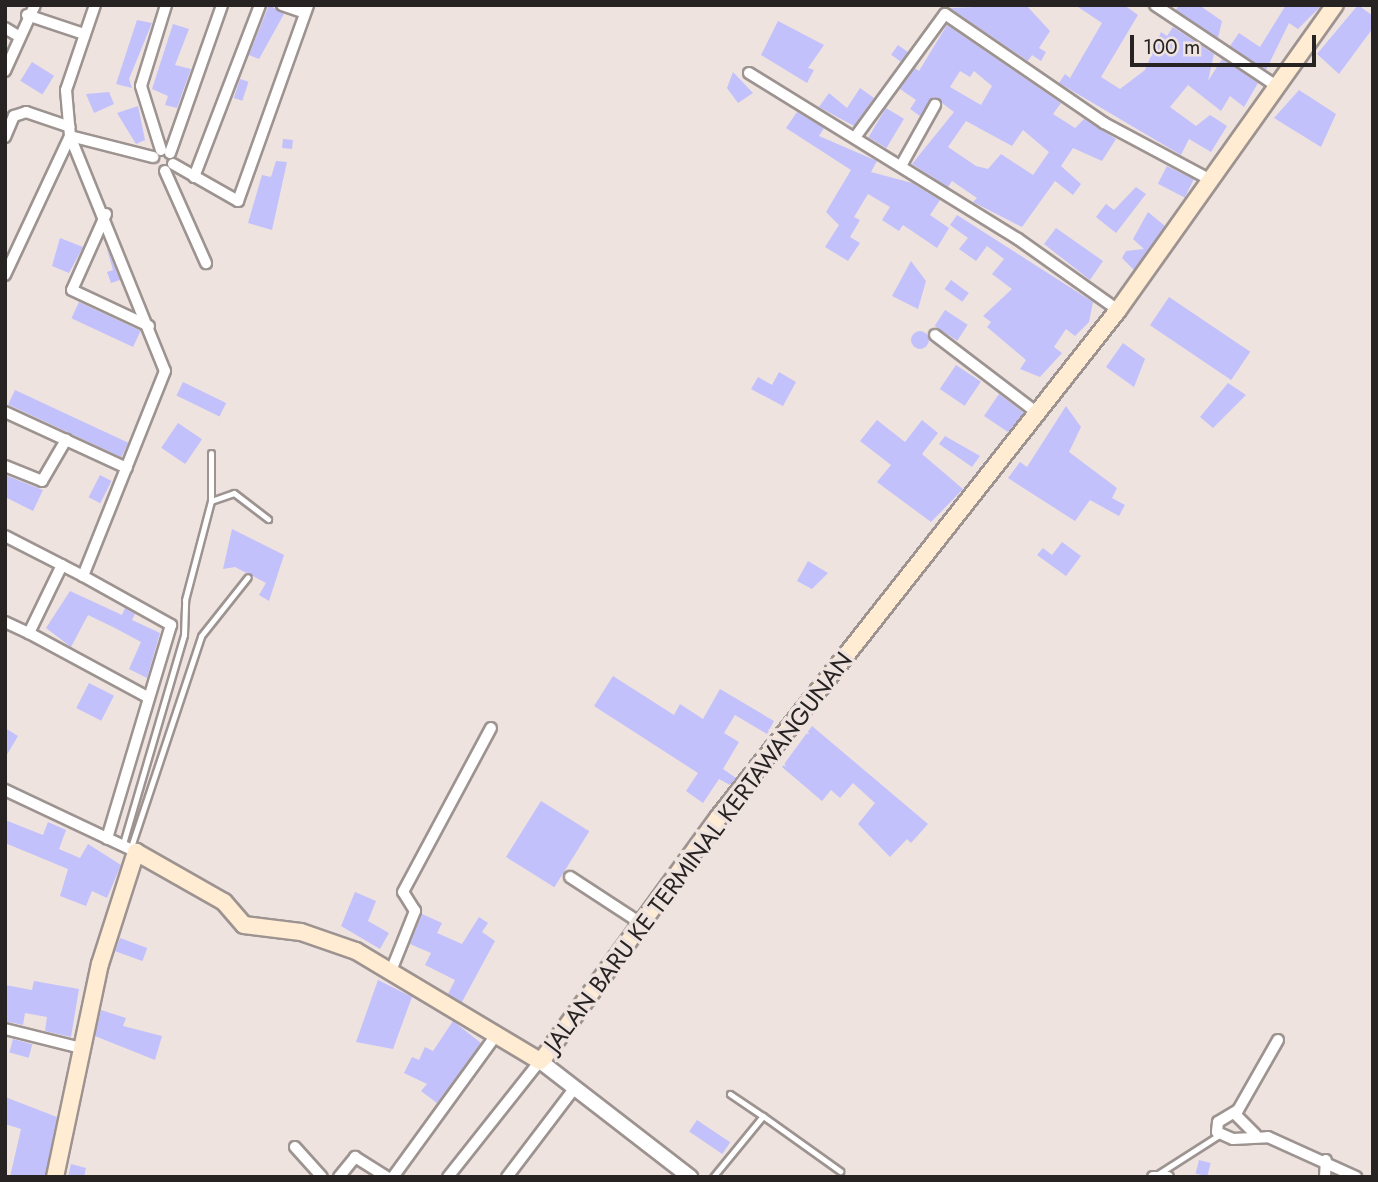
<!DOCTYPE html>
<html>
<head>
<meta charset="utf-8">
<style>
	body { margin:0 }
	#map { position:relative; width:1378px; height:1182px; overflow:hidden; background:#eee3df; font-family:Jost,sans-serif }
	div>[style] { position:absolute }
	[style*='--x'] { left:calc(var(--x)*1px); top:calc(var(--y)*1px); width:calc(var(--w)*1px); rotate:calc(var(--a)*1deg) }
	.building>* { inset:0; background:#c2c1fb; transform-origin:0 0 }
	.round { border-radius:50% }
	.roads { filter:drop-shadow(2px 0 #9d9390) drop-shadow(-2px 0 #9d9390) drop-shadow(0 2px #9d9390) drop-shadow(0 -2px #9d9390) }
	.service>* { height:5px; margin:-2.5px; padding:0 2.5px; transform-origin:2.5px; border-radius:2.5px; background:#fff }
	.minor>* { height:10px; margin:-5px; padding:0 5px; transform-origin:5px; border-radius:5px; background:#fff }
	.tertiary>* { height:14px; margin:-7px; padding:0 7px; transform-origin:7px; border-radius:7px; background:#fff }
	.secondary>* { height:16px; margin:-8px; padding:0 8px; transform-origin:8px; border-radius:8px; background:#ffecd3 }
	span { translate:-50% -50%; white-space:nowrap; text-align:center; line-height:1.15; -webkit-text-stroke:7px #eee3df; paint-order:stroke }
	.street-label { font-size:24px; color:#272322 }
	.frame { position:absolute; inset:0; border:7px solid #272322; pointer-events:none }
	.scale { position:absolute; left:1130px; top:35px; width:186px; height:32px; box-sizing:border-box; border:4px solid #272322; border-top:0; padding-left:9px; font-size:21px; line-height:24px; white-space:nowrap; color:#272322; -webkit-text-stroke:5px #eee3df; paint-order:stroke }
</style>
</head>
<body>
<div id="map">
	<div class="building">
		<div style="clip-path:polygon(269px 5px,284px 14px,259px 59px,249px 55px)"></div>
		<div style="clip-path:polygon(1026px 5px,1050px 31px,1039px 48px,1046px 52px,1041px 61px,1032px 55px,1028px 61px,950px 8px)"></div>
		<div style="clip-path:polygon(1075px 5px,1124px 5px,1138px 15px,1101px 77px,1120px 89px,1145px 70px,1161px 32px,1167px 36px,1173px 27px,1214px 54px,1208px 81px,1222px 59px,1258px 83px,1244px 107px,1230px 96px,1221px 111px,1188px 85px,1170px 107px,1196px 126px,1210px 115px,1227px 126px,1211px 152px,1189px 139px,1181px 155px,1059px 83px,1065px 74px,1070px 78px,1102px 23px)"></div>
		<div style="clip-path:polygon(1179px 5px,1199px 5px,1222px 21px,1218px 38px,1176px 10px)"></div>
		<div style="clip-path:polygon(1286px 5px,1322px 5px,1298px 29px,1289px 23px,1266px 70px,1230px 46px,1239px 33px,1260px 47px)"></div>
		<div style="clip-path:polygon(1358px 5px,1373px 16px,1373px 28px,1339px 74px,1317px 54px)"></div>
		<div style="clip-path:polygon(137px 20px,152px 23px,129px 79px,132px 88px,116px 84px)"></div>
		<div style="clip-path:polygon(778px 21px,824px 45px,808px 68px,814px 70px,807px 83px,761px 55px)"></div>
		<div style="clip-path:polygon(173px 24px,189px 29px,175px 65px,191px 69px,177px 108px,165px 105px,168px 96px,152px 89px)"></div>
		<div style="clip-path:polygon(evenodd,947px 25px,1061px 103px,1053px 114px,1075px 128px,1084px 119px,1116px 139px,1102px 161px,1073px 148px,1061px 166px,1081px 184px,1073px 195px,1055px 181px,1022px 227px,973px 202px,977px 198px,952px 181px,948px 187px,912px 164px,954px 112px,934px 97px,920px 116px,910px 109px,916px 100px,900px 89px,915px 68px,919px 71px,947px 25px,960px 71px,970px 77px,974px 71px,992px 86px,981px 105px,950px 87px,960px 71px,947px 25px,966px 121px,1012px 146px,1023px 130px,1049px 152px,1033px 175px,1001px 154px,988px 169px,976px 166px,948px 147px,966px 121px)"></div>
		<div style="left:898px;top:45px;width:12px;height:12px;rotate:35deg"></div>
		<div style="left:32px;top:62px;width:26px;height:22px;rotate:32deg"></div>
		<div style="clip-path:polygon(733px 72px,753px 93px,738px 103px,727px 88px)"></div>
		<div style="left:240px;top:79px;width:9px;height:20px;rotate:18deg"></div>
		<div style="clip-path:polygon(860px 88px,874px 98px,854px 126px,819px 107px,829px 93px,847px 108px)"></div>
		<div style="clip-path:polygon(1299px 90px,1336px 114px,1321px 147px,1274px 118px)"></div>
		<div style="clip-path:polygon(109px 92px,114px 104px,94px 113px,86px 94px)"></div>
		<div style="clip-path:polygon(138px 106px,145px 140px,136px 144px,117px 113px)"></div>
		<div style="left:886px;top:108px;width:21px;height:34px;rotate:31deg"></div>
		<div style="clip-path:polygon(797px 112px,824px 128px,819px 136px,877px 161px,871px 172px,912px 183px,940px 200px,930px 215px,949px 228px,937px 248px,903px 225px,899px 231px,882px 220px,890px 207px,868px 194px,854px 217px,860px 220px,850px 237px,860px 243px,848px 261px,825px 247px,839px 225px,826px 212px,851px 170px,786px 128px)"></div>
		<div style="left:283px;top:139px;width:10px;height:9px;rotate:6deg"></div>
		<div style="clip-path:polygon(276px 161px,287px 162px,272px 230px,248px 223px,262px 175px,271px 177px)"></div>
		<div style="left:1167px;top:166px;width:30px;height:20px;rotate:27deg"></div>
		<div style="clip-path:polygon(1136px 187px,1146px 194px,1116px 233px,1096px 217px,1106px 204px,1114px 210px)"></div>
		<div style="clip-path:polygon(1148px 212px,1165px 226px,1134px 270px,1122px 258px,1126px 251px,1144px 249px,1133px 239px)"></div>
		<div style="clip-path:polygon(957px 215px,1093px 302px,1089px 322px,1075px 336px,1066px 329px,1054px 347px,1062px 353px,1040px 377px,1020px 369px,1026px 360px,987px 327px,991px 322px,983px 316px,1012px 289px,992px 274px,1004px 259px,987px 246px,976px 261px,959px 249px,968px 238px,950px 225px)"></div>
		<div style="clip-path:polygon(1056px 228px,1103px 261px,1090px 280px,1044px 244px)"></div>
		<div style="clip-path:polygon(60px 238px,83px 247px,69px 273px,52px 266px)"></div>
		<div style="clip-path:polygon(106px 246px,120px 280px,111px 283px,107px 272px,113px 270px)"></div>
		<div style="clip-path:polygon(911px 261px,926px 281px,918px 309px,892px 296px)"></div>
		<div style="left:951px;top:280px;width:22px;height:11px;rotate:36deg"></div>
		<div style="left:1169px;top:297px;width:98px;height:34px;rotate:34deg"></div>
		<div style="left:79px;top:302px;width:68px;height:18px;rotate:25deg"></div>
		<div style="left:945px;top:310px;width:27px;height:19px;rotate:33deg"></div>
		<div class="round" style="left:911px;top:331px;width:18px;height:18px"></div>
		<div style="clip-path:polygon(1123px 343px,1145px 359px,1134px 387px,1106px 367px)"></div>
		<div style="left:956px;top:365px;width:30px;height:29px;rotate:34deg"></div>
		<div style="clip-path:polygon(779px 372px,796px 382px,783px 406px,751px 389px,758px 377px,772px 385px)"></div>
		<div style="left:183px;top:382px;width:48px;height:15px;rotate:26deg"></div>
		<div style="clip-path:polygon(1228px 383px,1246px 395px,1213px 428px,1200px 417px)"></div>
		<div style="left:15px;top:390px;width:125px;height:16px;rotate:25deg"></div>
		<div style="clip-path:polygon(999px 394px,1024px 413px,1008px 432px,984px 416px)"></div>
		<div style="clip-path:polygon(1066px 406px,1081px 427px,1069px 452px,1117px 488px,1112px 498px,1125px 505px,1119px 516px,1090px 500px,1075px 521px,1008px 478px,1020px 462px,1027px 467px)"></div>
		<div style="clip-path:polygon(877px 420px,905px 442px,922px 420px,938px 433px,922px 454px,963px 489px,931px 522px,877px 482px,891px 465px,860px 441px)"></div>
		<div style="left:178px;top:423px;width:29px;height:30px;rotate:34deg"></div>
		<div style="clip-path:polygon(945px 436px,980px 456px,972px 467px,939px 444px)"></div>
		<div style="clip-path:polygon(5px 475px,43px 490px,33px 511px,5px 497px)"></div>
		<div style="left:100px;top:475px;width:13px;height:25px;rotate:27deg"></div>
		<div style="clip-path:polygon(232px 529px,284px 555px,269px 601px,259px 595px,266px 583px,235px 567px,223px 569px)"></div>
		<div style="clip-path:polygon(1062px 542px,1081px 556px,1066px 576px,1037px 555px,1043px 548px,1052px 555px)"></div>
		<div style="clip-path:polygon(808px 561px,828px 573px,812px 589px,797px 581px)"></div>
		<div style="clip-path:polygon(70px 591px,122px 615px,125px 608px,135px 614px,132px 620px,160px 633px,147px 678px,129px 669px,141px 642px,115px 628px,88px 615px,71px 647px,46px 628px)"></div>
		<div style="clip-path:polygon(613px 676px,674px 715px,680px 704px,703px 719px,720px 689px,774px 721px,767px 734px,735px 715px,724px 733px,739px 742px,723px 769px,736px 778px,730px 785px,719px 779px,703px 803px,686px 791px,698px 773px,594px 706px)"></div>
		<div style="left:89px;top:683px;width:28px;height:28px;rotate:27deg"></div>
		<div style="clip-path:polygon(812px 726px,928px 824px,911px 843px,907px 839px,890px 857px,858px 824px,875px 803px,853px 783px,840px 798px,831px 790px,822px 801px,782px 767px)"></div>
		<div style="clip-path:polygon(5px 728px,18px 736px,5px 758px)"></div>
		<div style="left:541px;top:801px;width:57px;height:66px;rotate:32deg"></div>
		<div style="clip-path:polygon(5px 820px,43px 835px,48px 822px,66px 830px,59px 849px,80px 858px,88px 844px,121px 865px,107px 898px,92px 891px,86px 906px,60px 896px,68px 869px,5px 843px)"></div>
		<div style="clip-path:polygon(355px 892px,376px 901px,368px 921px,389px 933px,380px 949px,341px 926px)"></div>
		<div style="clip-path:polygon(422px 914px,442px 923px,437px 933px,462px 944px,479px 917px,488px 923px,482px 932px,495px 941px,462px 1002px,448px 994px,455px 980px,425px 965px,431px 953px,410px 944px)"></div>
		<div style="left:120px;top:938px;width:29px;height:14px;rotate:20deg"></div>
		<div style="clip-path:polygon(378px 980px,412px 997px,393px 1049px,356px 1042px)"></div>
		<div style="clip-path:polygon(34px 981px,79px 989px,71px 1037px,45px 1031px,47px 1017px,25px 1013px,23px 1025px,5px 1021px,5px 985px,32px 990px)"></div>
		<div style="clip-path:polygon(101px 1010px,126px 1018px,123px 1026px,162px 1036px,155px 1060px,95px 1036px)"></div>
		<div style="clip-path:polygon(453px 1021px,481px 1043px,437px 1103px,421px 1091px,427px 1084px,404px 1073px,412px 1057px,419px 1060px,425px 1047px,433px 1051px)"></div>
		<div style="left:13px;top:1039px;width:20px;height:14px;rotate:15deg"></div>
		<div style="clip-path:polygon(5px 1097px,57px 1117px,45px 1177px,10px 1177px,21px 1129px,5px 1124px)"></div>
		<div style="left:697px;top:1120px;width:40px;height:14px;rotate:34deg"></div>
		<div style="left:1199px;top:1160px;width:12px;height:14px;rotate:14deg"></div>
		<div style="clip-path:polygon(71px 1164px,86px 1168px,84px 1177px,68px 1177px)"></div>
	</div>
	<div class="roads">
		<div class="service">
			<div style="--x:211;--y:501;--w:24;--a:-19"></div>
			<div style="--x:234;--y:493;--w:43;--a:37.4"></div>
			<div style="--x:122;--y:847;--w:221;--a:-73.7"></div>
			<div style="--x:184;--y:635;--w:35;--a:-88"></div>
			<div style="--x:185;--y:600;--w:102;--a:-75.3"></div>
			<div style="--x:211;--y:501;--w:48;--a:-90"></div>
			<div style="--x:130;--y:850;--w:225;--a:-71.6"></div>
			<div style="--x:201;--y:636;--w:75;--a:-51.5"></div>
			<div style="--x:730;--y:1094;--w:40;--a:34"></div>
			<div style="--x:1158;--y:1174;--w:72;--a:-32.6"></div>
			<div style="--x:713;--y:1177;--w:79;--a:-50.7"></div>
			<div style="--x:763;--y:1116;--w:95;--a:35.5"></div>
		</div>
		<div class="minor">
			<div style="--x:95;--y:5;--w:90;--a:108.8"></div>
			<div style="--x:66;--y:90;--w:46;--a:85"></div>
			<div style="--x:70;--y:136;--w:253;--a:68"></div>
			<div style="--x:165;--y:371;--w:221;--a:111.8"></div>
			<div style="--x:83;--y:576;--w:101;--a:29.1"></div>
			<div style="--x:171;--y:625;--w:223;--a:106.7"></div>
			<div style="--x:282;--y:5;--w:24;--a:19"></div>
			<div style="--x:1155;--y:5;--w:144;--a:33.7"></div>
			<div style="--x:27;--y:15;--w:60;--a:18.4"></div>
			<div style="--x:5;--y:28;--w:17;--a:31"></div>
			<div style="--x:5;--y:71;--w:72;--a:-65.6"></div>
			<div style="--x:749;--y:73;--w:316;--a:31.7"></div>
			<div style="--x:1018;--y:239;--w:123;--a:35.4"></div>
			<div style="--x:856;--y:136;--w:151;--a:-53.9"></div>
			<div style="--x:945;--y:14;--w:193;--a:34.4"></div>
			<div style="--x:1104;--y:123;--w:119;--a:28.1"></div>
			<div style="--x:5;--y:137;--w:23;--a:-67"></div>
			<div style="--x:14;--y:116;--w:13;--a:-18"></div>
			<div style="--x:26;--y:112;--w:46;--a:18.8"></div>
			<div style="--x:161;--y:150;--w:67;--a:-107.4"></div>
			<div style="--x:141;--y:86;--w:85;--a:-72.8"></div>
			<div style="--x:170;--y:153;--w:157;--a:-70.6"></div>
			<div style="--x:173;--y:164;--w:75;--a:29.6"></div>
			<div style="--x:238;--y:201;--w:208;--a:-70.3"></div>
			<div style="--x:902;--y:164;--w:68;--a:-60.8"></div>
			<div style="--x:165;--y:171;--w:101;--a:66"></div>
			<div style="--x:194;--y:177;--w:184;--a:-69"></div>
			<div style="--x:106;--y:214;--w:83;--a:114.1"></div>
			<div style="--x:72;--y:290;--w:85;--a:25.1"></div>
			<div style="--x:5;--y:275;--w:153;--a:-64.9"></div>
			<div style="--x:70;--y:136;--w:86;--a:14.2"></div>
			<div style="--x:935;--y:335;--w:127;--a:37.3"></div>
			<div style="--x:5;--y:412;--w:134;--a:24.7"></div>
			<div style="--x:5;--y:466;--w:40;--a:22"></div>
			<div style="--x:42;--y:481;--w:48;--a:-59.7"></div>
			<div style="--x:5;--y:536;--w:88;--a:27.1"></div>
			<div style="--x:62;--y:565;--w:76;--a:115.9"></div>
			<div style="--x:29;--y:633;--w:136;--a:28.4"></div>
			<div style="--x:5;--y:622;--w:26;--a:25"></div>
			<div style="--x:5;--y:790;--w:145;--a:25.3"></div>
			<div style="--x:570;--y:877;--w:86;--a:33.1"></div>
			<div style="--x:391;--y:971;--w:65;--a:-68.2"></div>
			<div style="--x:415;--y:911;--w:22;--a:-122"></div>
			<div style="--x:403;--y:892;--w:186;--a:-61.8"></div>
			<div style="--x:5;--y:1029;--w:78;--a:14"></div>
			<div style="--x:1278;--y:1040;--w:81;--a:119.7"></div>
			<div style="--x:1238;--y:1110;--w:23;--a:149"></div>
			<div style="--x:1218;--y:1122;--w:10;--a:96"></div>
			<div style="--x:1217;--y:1132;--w:17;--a:24"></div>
			<div style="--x:1233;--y:1139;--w:35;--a:-3"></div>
			<div style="--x:1268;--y:1137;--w:97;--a:24.4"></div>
			<div style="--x:1234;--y:1113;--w:30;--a:45"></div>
			<div style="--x:295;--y:1147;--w:40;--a:48"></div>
			<div style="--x:339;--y:1177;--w:26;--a:-51"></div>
			<div style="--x:355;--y:1157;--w:38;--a:32"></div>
			<div style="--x:393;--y:1177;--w:177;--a:-54"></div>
			<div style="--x:448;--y:1177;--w:148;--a:-51.6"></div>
			<div style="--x:507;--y:1177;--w:109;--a:-52.8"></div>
			<div style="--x:1153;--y:1177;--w:15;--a:0"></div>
			<div style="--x:1325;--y:1177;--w:17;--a:-87"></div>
		</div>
		<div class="tertiary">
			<div style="--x:540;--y:1061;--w:190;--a:37.7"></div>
		</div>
		<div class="secondary">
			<div style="--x:55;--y:1177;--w:218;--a:-78.1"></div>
			<div style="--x:100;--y:964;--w:118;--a:-72.2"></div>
			<div style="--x:136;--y:852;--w:101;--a:29.6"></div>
			<div style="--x:224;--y:902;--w:30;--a:49"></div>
			<div style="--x:244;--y:925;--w:57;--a:7"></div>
			<div style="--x:301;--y:932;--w:58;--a:19.1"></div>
			<div style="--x:356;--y:951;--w:214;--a:30.9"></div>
			<div style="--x:540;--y:1061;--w:7;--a:-45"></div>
			<div style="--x:545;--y:1056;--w:294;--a:-54"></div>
			<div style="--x:718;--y:818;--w:647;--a:-51.78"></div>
			<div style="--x:1118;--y:310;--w:374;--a:-54.6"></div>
		</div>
	</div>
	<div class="street-label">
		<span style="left:698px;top:852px;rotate:-53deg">JALAN BARU KE TERMINAL KERTAWANGUNAN</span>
	</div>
	<div class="frame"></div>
	<div class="scale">100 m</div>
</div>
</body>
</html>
